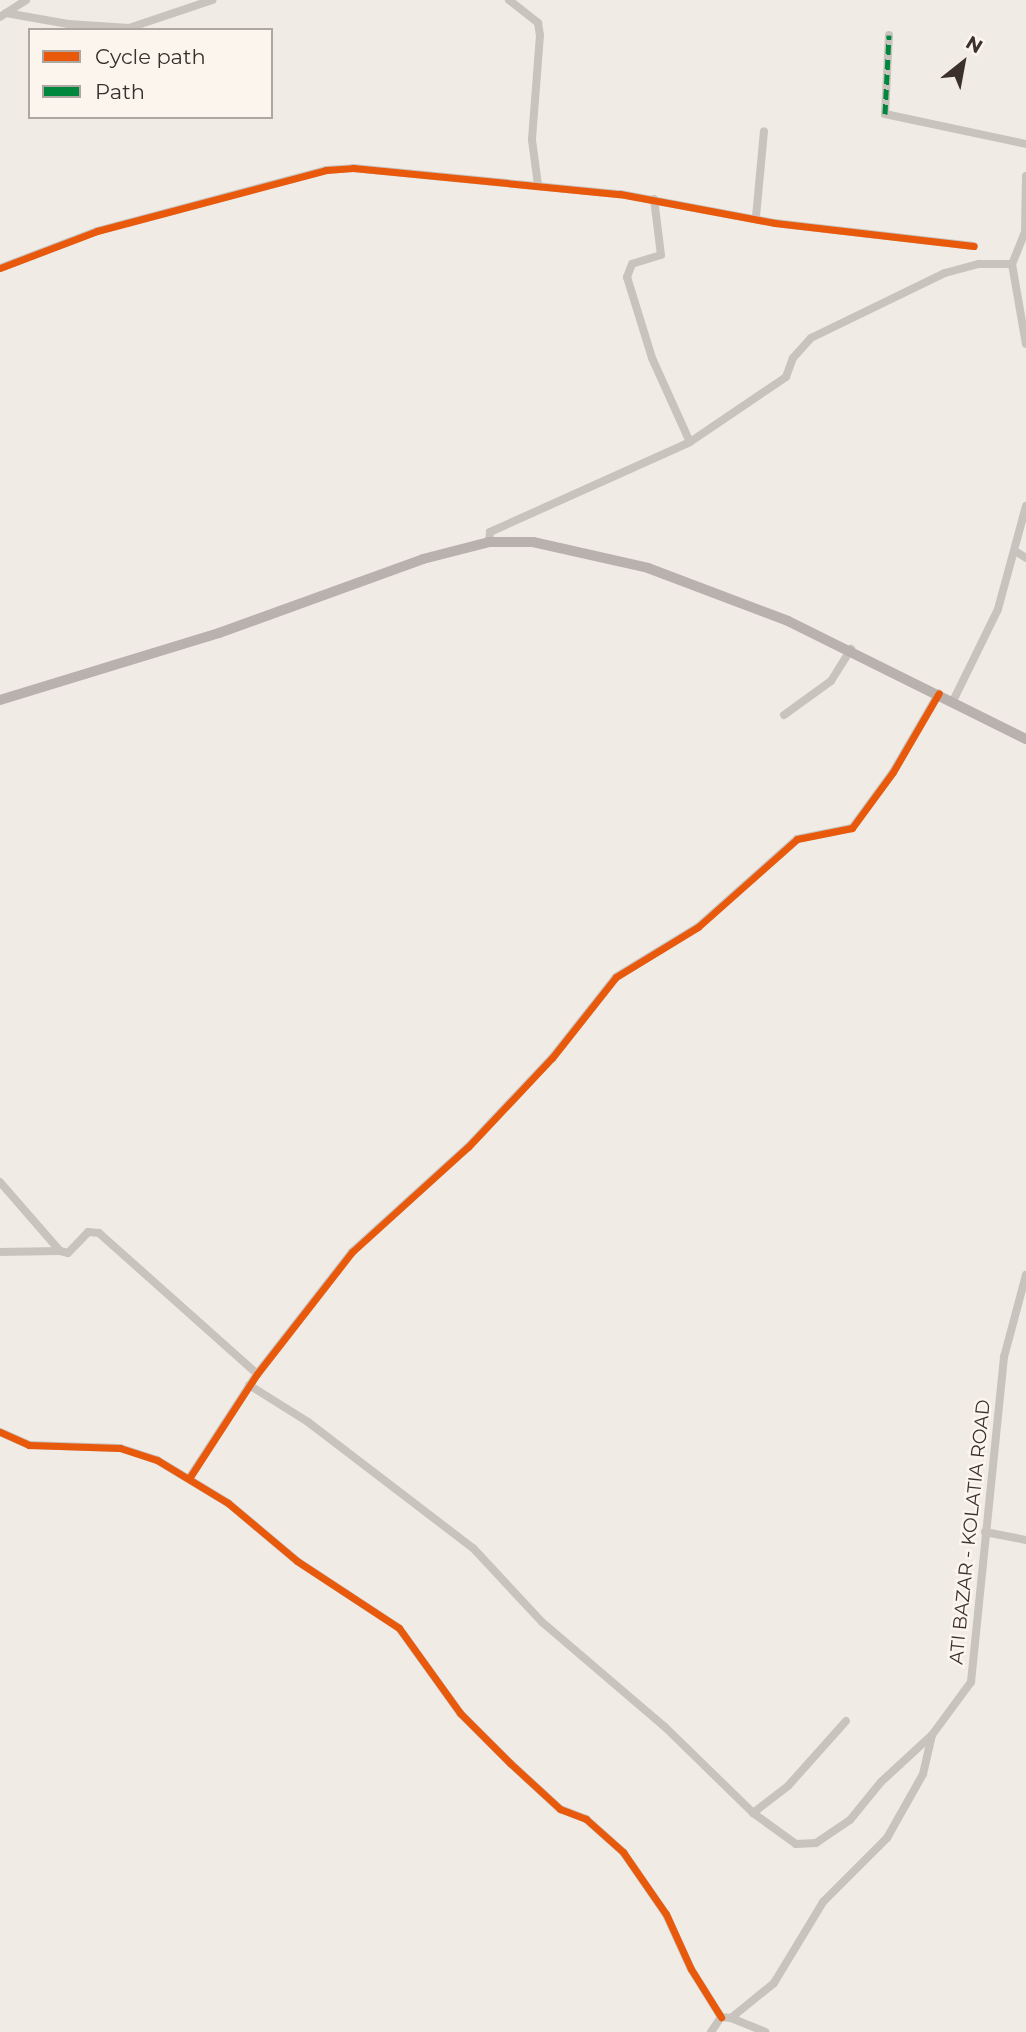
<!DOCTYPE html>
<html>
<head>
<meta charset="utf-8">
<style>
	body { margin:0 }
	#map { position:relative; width:1026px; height:2032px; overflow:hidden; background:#f0ebe5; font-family:Montserrat,sans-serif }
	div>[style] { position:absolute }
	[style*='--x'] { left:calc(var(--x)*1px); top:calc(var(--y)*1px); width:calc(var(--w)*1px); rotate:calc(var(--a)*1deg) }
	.minor>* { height:8px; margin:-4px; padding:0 4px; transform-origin:4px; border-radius:4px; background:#c9c3be }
	.major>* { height:10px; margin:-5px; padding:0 5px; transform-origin:5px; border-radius:5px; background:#b8b1ad }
	.quiet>* { height:5px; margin-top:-2.5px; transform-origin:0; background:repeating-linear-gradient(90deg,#00873e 0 10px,transparent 0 15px) }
	.cycleway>* { height:7px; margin:-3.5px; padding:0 3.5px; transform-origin:3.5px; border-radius:3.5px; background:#e8590c }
	span { translate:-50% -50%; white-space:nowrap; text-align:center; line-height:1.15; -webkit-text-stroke:5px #fbf5ee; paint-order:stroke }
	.street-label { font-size:19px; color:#3b302b }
	.legend { position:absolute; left:28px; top:28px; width:245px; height:91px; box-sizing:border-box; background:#fbf5ee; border:2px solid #aea6a0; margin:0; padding:9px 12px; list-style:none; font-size:21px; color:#3b302b }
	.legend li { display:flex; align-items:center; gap:14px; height:35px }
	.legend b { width:35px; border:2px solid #aea6a0 }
	.north { position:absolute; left:928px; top:28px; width:70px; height:70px; -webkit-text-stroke:5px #fbf5ee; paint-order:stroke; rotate:31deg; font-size:19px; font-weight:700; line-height:28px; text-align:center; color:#3b302b }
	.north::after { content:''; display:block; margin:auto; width:24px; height:32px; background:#3b302b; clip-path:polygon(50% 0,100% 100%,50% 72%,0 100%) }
</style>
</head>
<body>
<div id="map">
	<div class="minor">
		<div style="--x:509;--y:0;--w:37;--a:38"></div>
		<div style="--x:538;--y:23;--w:12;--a:81"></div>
		<div style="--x:540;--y:35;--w:105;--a:94.4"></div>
		<div style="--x:532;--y:140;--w:45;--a:82.4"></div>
		<div style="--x:6;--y:13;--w:63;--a:10.1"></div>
		<div style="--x:68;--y:24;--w:61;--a:3.8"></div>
		<div style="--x:129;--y:28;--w:88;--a:-18.6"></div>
		<div style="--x:0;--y:17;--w:31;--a:-33"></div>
		<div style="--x:889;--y:35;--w:79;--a:92.9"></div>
		<div style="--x:885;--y:114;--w:144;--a:12"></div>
		<div style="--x:1026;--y:176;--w:56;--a:91"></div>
		<div style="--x:1025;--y:232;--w:35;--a:112"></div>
		<div style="--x:1012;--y:264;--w:81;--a:80.1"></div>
		<div style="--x:654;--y:199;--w:56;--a:82.9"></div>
		<div style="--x:661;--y:255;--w:30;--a:163"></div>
		<div style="--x:632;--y:264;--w:14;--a:111"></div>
		<div style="--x:627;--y:277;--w:85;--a:72.8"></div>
		<div style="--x:652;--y:358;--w:92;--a:65.7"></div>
		<div style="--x:690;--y:442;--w:116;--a:-34.1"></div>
		<div style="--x:786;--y:377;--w:20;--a:-70"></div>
		<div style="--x:793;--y:358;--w:27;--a:-48"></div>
		<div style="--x:811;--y:338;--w:149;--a:-25.9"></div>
		<div style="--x:945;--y:273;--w:35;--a:-15"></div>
		<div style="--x:979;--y:264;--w:33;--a:0"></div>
		<div style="--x:756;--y:217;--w:86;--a:-84.7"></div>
		<div style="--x:0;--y:268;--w:104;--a:-20.9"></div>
		<div style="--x:97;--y:231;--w:237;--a:-14.9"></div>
		<div style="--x:326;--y:170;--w:27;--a:-4"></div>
		<div style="--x:353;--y:168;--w:268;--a:5.6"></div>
		<div style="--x:620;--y:194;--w:158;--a:10.6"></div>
		<div style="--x:775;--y:223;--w:200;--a:6.6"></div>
		<div style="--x:489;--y:542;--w:10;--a:-84"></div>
		<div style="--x:490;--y:532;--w:219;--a:-24.2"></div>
		<div style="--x:1015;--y:551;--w:13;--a:32"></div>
		<div style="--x:953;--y:701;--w:102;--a:-63.9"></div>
		<div style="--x:998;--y:609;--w:107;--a:-74.8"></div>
		<div style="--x:784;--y:715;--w:58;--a:-35.9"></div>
		<div style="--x:831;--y:681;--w:38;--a:-58"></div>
		<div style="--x:0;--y:1182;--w:91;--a:49"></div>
		<div style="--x:60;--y:1251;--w:8;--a:14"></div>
		<div style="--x:68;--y:1253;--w:29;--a:-46"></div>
		<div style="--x:88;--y:1232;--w:11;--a:5"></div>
		<div style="--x:99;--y:1233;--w:212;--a:41.7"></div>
		<div style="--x:0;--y:1252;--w:60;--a:-1"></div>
		<div style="--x:249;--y:1385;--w:70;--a:32.1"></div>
		<div style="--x:308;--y:1422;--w:208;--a:37.4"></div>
		<div style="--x:473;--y:1548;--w:101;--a:47"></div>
		<div style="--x:542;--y:1622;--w:162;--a:40.5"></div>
		<div style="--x:665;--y:1727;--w:123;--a:44.3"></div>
		<div style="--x:753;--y:1813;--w:53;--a:35.8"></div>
		<div style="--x:796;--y:1844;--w:20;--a:-3"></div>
		<div style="--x:816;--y:1843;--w:41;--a:-34.1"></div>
		<div style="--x:850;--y:1820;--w:49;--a:-50.8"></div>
		<div style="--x:881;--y:1782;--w:69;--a:-42.7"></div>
		<div style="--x:0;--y:1432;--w:32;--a:24"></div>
		<div style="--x:29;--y:1445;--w:91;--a:1.9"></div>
		<div style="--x:120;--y:1448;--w:39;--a:18"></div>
		<div style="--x:157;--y:1460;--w:83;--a:31.2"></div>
		<div style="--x:228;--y:1503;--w:90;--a:40"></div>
		<div style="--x:297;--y:1561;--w:122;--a:33.3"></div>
		<div style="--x:399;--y:1628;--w:105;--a:54.3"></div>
		<div style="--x:460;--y:1713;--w:71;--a:45"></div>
		<div style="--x:510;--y:1763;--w:68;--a:42.6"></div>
		<div style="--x:560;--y:1809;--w:28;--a:21"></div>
		<div style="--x:586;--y:1819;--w:50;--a:41.7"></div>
		<div style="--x:623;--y:1852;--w:75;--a:55.3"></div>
		<div style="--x:666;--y:1914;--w:60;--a:65.6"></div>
		<div style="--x:691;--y:1969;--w:57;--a:58"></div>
		<div style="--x:190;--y:1477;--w:123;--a:-57"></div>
		<div style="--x:257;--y:1374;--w:155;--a:-52.1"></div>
		<div style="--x:352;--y:1252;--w:156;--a:-42.2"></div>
		<div style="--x:468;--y:1147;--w:122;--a:-46.7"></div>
		<div style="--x:552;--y:1058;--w:103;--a:-51.7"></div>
		<div style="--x:616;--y:977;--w:96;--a:-31.4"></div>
		<div style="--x:698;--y:927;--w:132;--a:-41.6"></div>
		<div style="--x:797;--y:839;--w:56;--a:-11.3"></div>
		<div style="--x:852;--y:828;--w:69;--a:-53.8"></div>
		<div style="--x:893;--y:772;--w:91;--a:-59.8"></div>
		<div style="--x:985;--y:1532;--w:42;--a:11"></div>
		<div style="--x:753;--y:1813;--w:44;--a:-37.6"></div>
		<div style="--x:788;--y:1786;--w:87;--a:-48.3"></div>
		<div style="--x:731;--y:2018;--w:37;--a:22"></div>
		<div style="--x:711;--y:2032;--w:18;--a:-56"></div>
		<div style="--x:721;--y:2017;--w:10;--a:6"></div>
		<div style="--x:731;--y:2018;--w:55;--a:-39.1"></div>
		<div style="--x:774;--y:1983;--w:95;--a:-58.8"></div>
		<div style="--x:823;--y:1902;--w:91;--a:-45"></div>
		<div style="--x:887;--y:1838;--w:73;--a:-60.6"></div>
		<div style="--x:923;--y:1774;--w:40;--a:-77"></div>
		<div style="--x:932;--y:1735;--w:66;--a:-53.7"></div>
		<div style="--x:971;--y:1682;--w:327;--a:-84.2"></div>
		<div style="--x:1004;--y:1357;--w:85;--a:-75"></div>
	</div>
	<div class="major">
		<div style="--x:0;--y:700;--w:229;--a:-17"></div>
		<div style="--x:219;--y:633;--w:217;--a:-19.9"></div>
		<div style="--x:423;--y:559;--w:68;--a:-14.4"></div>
		<div style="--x:489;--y:542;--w:44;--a:0"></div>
		<div style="--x:533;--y:542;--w:118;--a:12.7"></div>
		<div style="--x:648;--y:568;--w:150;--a:20.7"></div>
		<div style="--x:788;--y:621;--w:266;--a:26.4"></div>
	</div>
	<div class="quiet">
		<div style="--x:885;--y:114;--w:79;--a:-87.1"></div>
	</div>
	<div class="cycleway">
		<div style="--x:0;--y:268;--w:104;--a:-20.9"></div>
		<div style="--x:97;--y:231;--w:237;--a:-14.9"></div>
		<div style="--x:326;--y:170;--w:27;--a:-4"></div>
		<div style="--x:353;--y:168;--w:268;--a:5.6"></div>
		<div style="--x:620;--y:194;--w:158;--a:10.6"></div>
		<div style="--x:775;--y:223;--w:200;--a:6.6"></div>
		<div style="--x:0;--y:1432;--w:32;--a:24"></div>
		<div style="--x:29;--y:1445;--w:91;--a:1.9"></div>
		<div style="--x:120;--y:1448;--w:39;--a:18"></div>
		<div style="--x:157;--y:1460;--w:83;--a:31.2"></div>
		<div style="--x:228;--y:1503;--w:90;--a:40"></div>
		<div style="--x:297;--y:1561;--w:122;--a:33.3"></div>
		<div style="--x:399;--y:1628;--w:105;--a:54.3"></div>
		<div style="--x:460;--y:1713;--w:71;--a:45"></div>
		<div style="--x:510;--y:1763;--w:68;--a:42.6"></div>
		<div style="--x:560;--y:1809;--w:28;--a:21"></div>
		<div style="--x:586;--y:1819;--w:50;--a:41.7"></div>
		<div style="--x:623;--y:1852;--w:75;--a:55.3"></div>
		<div style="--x:666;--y:1914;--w:60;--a:65.6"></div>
		<div style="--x:691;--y:1969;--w:57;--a:58"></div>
		<div style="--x:190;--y:1477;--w:123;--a:-57"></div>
		<div style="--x:257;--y:1374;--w:155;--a:-52.1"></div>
		<div style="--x:352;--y:1252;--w:156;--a:-42.2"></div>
		<div style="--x:468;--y:1147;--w:122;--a:-46.7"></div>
		<div style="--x:552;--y:1058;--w:103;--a:-51.7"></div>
		<div style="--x:616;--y:977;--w:96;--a:-31.4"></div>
		<div style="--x:698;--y:927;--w:132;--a:-41.6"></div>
		<div style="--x:797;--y:839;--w:56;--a:-11.3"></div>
		<div style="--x:852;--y:828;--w:69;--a:-53.8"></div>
		<div style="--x:893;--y:772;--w:91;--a:-59.8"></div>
	</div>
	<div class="street-label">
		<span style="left:970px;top:1532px;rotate:-84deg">ATI BAZAR - KOLATIA ROAD</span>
	</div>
	<ul class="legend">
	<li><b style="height:9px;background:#e8590c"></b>Cycle path</li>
	<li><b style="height:9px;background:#00873e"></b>Path</li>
	</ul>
	<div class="north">N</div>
</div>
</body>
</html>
